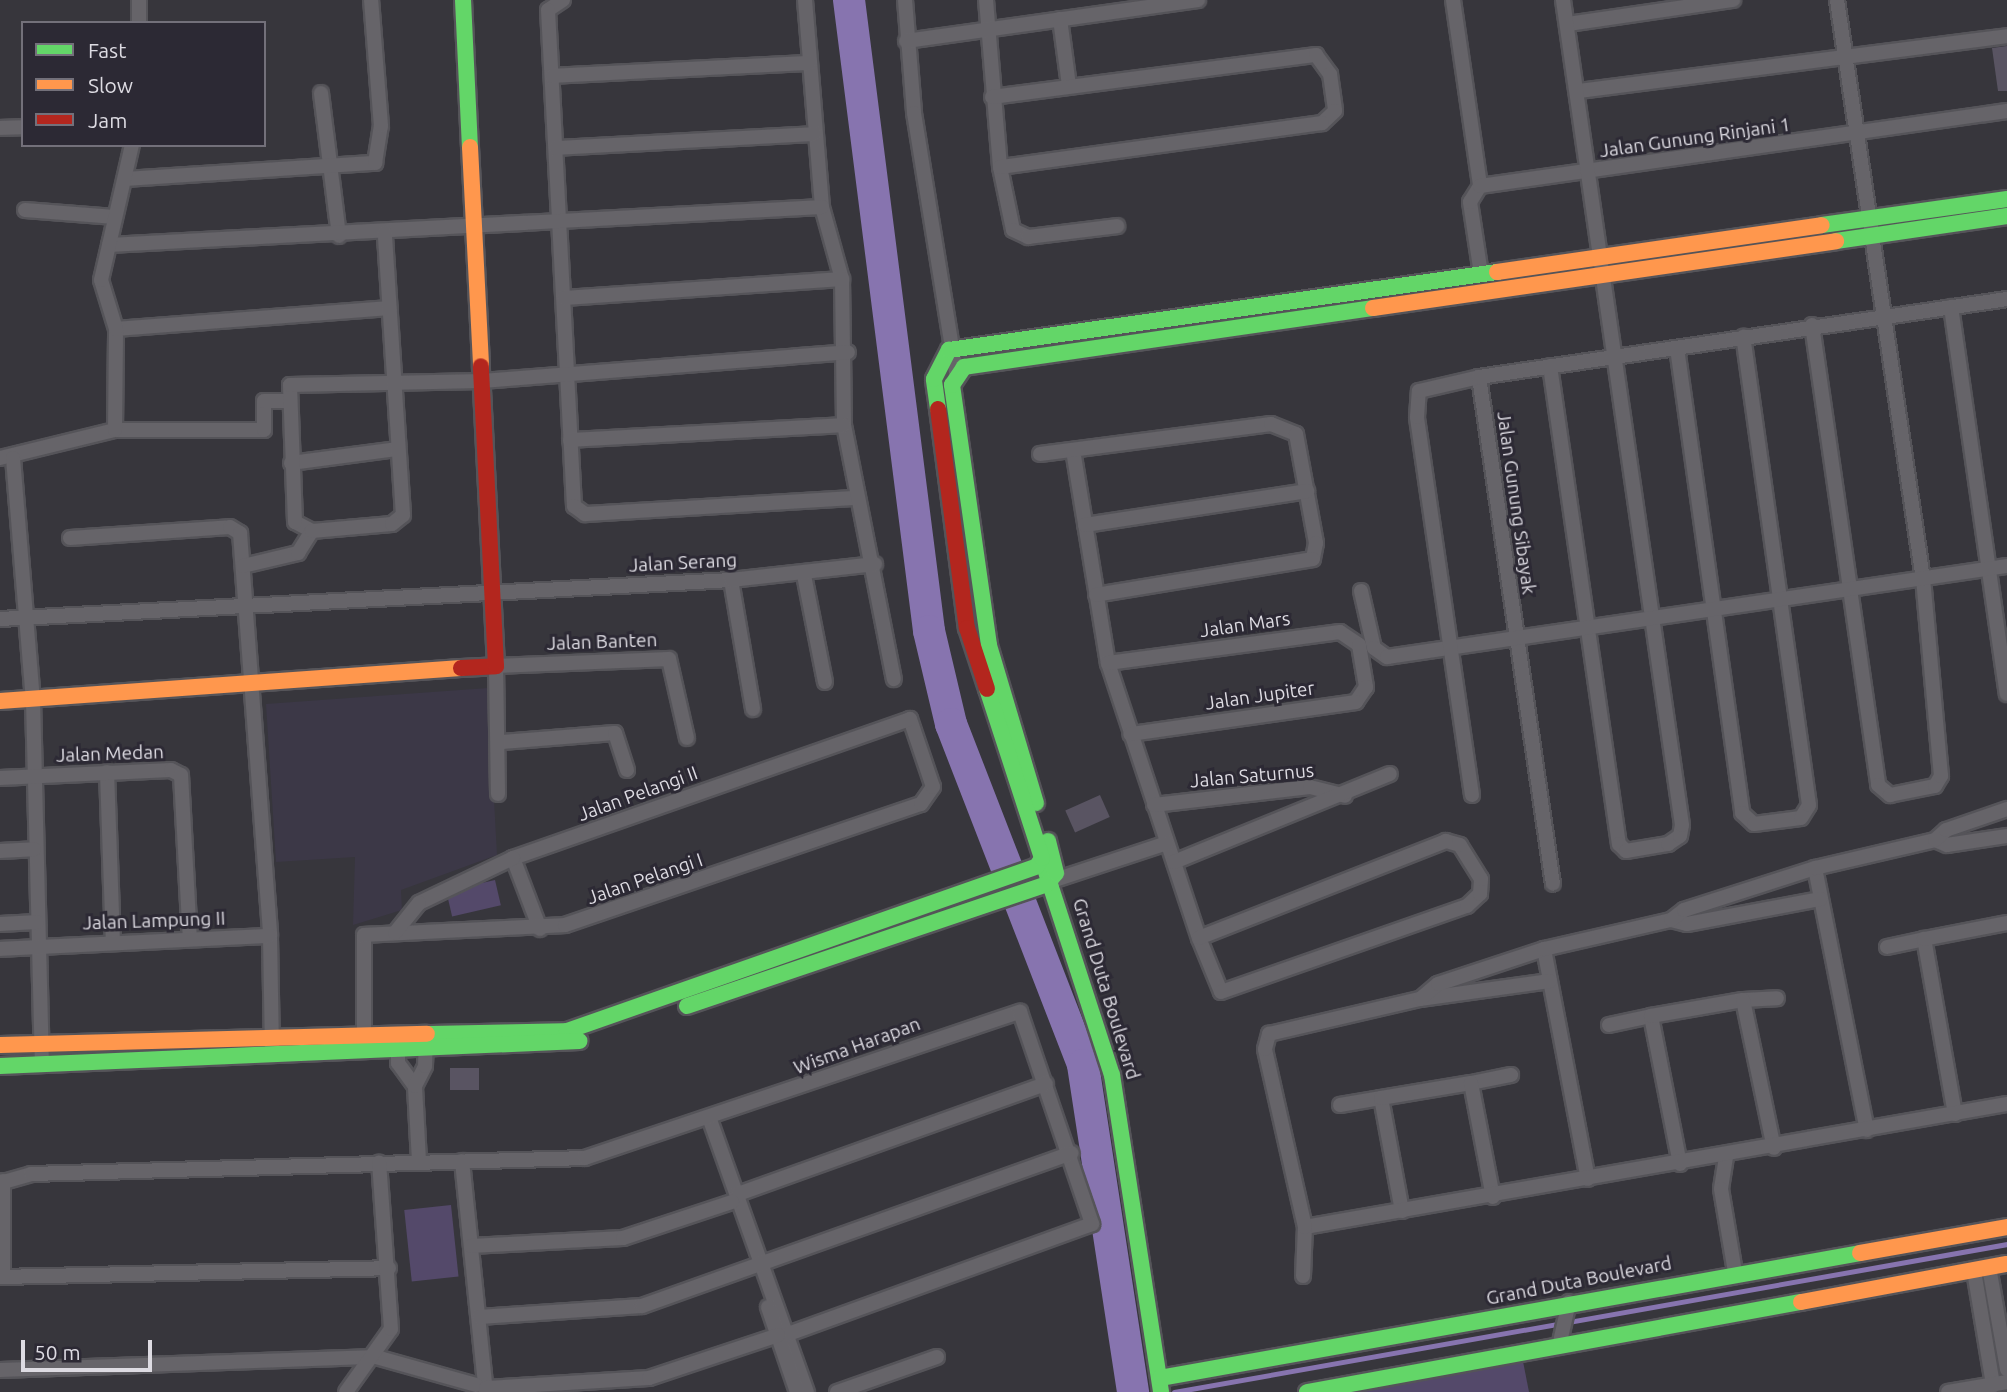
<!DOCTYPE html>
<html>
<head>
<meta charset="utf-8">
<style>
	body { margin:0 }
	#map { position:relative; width:2007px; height:1392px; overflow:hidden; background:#37363c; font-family:Ubuntu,sans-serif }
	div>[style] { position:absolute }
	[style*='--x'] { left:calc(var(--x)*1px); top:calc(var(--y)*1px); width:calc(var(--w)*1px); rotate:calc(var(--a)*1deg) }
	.built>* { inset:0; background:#3c3847 }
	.green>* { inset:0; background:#54496a; transform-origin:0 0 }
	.stream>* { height:5px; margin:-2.5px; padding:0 2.5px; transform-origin:2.5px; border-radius:2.5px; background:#8774af }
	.river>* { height:32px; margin:-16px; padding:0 16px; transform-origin:16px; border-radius:16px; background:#8774af }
	.building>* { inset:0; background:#595462; transform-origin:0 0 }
	.roads { filter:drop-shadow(2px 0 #555459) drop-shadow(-2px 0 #555459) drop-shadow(0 2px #555459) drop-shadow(0 -2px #555459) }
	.street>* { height:14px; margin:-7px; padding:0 7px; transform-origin:7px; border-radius:7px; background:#666469 }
	.fast>* { height:16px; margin:-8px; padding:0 8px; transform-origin:8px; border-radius:8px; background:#63d668 }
	.slow>* { height:16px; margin:-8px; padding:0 8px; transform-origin:8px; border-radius:8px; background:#ff974d }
	.jam>* { height:16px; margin:-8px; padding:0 8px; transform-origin:8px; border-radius:8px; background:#b3261e }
	span { translate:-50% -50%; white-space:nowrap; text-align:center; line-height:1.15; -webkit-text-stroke:6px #2c2934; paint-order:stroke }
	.street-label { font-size:19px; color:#dddbe2 }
	.legend { position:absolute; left:21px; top:21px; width:245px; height:126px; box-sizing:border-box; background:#2c2934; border:2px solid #73707a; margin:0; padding:9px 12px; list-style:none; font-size:21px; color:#dddbe2 }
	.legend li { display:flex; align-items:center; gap:14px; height:35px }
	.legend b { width:35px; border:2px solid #73707a }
	.scale { position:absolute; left:21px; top:1340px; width:131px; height:32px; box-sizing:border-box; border:4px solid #dddbe2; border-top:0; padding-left:9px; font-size:21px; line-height:24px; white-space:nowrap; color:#dddbe2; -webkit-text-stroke:5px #2c2934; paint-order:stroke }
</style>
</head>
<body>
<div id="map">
	<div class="built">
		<div style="clip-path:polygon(488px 688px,497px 855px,401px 890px,402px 910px,353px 925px,355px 857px,276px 862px,266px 704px)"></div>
	</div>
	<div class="green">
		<div style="left:495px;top:880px;width:26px;height:50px;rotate:77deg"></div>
		<div style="left:451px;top:1205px;width:72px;height:47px;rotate:84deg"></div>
		<div style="clip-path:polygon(1521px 1351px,1529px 1392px,1302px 1392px)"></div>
	</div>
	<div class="stream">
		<div style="--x:1174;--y:1392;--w:846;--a:-10.07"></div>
	</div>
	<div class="river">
		<div style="--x:849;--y:0;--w:636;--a:82.77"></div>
		<div style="--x:929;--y:631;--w:96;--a:76.7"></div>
		<div style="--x:951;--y:724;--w:366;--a:68.8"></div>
		<div style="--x:1083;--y:1065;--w:331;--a:81.3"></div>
	</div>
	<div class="building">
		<div style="clip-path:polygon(2007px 46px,2007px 91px,1998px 91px,1992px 48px)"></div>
		<div style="left:1100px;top:795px;width:24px;height:38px;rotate:66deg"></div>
		<div style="left:450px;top:1068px;width:29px;height:22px"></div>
	</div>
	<div class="roads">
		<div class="street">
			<div style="--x:139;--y:0;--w:23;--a:90"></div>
			<div style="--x:563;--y:0;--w:18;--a:146"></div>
			<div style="--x:548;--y:10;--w:497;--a:87"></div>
			<div style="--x:574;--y:506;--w:14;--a:36"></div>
			<div style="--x:585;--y:514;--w:270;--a:-3.4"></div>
			<div style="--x:805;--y:0;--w:208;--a:85.3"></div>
			<div style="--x:822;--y:207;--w:75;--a:74.5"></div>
			<div style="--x:842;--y:279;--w:146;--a:89.2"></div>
			<div style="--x:844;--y:425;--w:259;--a:78.9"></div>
			<div style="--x:905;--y:0;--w:113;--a:85.4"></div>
			<div style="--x:914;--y:113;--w:263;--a:80.8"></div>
			<div style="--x:986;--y:0;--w:168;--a:85.2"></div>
			<div style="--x:1000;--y:167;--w:64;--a:78.3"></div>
			<div style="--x:1013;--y:230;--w:17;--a:25"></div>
			<div style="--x:1028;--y:237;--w:90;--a:-7"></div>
			<div style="--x:1453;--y:0;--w:188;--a:81.7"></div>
			<div style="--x:1060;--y:19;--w:68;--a:82.3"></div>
			<div style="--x:1568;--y:24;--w:167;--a:-8.3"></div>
			<div style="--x:906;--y:41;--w:295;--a:-8"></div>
			<div style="--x:552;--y:76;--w:258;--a:-2.9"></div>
			<div style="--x:1579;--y:91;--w:432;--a:-7.3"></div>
			<div style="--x:321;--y:93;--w:144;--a:82.8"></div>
			<div style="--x:992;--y:97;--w:327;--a:-7.4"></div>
			<div style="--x:1316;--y:55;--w:24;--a:54"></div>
			<div style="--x:1330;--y:74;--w:37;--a:82"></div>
			<div style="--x:1335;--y:111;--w:18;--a:137"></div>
			<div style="--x:1322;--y:123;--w:325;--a:172.2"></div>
			<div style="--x:0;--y:128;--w:23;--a:-2"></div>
			<div style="--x:556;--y:148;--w:259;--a:-3.1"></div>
			<div style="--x:125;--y:179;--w:251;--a:-3.7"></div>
			<div style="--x:375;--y:163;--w:37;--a:-81"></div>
			<div style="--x:381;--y:126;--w:126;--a:-94.5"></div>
			<div style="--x:25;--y:210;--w:90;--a:4.4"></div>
			<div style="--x:109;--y:245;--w:714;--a:-3.05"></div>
			<div style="--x:1481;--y:274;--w:73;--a:-98.7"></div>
			<div style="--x:1470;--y:202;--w:19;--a:-58"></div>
			<div style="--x:1480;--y:186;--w:532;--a:-8.1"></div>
			<div style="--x:564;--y:298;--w:279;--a:-3.9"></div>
			<div style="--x:1951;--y:307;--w:391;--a:81.8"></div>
			<div style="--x:1812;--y:325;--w:465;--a:81.8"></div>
			<div style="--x:1878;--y:785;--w:16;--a:40"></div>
			<div style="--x:1890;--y:795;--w:46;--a:-11.3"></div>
			<div style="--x:1935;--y:786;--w:12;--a:-59"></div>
			<div style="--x:1941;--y:776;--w:198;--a:-95.2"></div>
			<div style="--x:1923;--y:579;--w:585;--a:-98.45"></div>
			<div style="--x:116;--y:329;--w:274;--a:-4.4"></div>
			<div style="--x:1677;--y:348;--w:470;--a:82"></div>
			<div style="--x:1742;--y:813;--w:16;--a:43"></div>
			<div style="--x:1754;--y:824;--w:47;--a:-7.3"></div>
			<div style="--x:1801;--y:818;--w:15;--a:-58"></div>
			<div style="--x:1809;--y:805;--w:473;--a:-98"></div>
			<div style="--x:1550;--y:366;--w:483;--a:81.8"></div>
			<div style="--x:1619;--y:844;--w:10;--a:45"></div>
			<div style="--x:1626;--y:851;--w:43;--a:-9.5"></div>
			<div style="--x:1668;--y:844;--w:14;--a:-34"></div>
			<div style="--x:1680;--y:836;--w:11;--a:-80"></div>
			<div style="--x:1682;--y:825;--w:834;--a:-98.21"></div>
			<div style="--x:1479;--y:377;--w:512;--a:81.7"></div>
			<div style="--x:115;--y:430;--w:149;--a:0"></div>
			<div style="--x:264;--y:430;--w:29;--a:-90"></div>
			<div style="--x:264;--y:401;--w:24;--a:0"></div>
			<div style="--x:570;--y:440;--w:274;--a:-3.1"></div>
			<div style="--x:1073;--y:450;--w:216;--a:80.7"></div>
			<div style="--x:1108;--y:663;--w:290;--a:71.7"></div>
			<div style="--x:1199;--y:938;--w:58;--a:67.8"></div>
			<div style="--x:1221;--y:992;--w:261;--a:-19.3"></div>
			<div style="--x:1467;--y:906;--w:18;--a:-43"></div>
			<div style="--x:1480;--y:894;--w:15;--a:-86"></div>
			<div style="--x:1481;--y:879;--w:40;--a:-122"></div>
			<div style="--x:1460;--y:845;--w:15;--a:-164"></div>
			<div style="--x:1446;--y:841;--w:265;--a:158.6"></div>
			<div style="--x:1040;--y:454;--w:233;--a:-7.4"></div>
			<div style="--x:1271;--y:424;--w:27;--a:22"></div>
			<div style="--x:1296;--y:434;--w:111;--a:79.6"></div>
			<div style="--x:1316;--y:543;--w:16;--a:101"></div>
			<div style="--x:1313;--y:559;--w:220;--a:170.6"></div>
			<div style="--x:0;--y:458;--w:118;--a:-13.7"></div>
			<div style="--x:115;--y:430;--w:101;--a:-89.4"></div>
			<div style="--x:116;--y:329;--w:51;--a:-107"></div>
			<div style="--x:101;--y:280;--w:139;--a:-77.1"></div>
			<div style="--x:13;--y:458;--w:242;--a:85.3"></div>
			<div style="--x:33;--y:699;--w:365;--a:88.6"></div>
			<div style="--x:291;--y:463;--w:108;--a:-7.5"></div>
			<div style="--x:1085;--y:525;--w:225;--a:-8.7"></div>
			<div style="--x:312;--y:531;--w:19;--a:-152"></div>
			<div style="--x:295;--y:522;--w:137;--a:-92.1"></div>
			<div style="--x:290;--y:385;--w:192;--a:-1.2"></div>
			<div style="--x:482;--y:381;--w:367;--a:-4.5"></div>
			<div style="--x:70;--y:538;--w:160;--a:-3.9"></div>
			<div style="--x:230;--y:527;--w:12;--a:31"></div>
			<div style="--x:240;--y:533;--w:404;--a:85.7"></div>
			<div style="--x:270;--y:936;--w:111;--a:89"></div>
			<div style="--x:243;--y:566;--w:57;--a:-13.3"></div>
			<div style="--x:298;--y:553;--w:26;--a:-58"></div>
			<div style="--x:312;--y:531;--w:80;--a:-5"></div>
			<div style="--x:392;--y:524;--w:14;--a:-39"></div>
			<div style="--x:403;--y:515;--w:283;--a:-93.7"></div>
			<div style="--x:804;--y:575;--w:109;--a:78.9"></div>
			<div style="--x:731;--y:580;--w:131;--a:80.3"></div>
			<div style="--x:1361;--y:591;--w:58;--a:77.2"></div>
			<div style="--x:1374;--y:648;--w:16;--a:35"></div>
			<div style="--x:1387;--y:657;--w:627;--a:-8.35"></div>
			<div style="--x:0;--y:619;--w:732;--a:-3.05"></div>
			<div style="--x:731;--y:580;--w:145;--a:-6.3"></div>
			<div style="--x:1108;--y:663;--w:234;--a:-7.6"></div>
			<div style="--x:1340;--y:632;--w:23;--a:34"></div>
			<div style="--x:1359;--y:645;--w:43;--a:80.5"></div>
			<div style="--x:1366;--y:687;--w:18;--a:124"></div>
			<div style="--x:1356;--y:702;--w:228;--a:171.9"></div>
			<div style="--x:502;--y:742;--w:113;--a:-4.6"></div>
			<div style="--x:615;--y:733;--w:39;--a:72"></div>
			<div style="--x:107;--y:772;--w:171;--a:88"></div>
			<div style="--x:0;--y:778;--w:171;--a:-2.7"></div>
			<div style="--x:171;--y:770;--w:11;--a:27"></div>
			<div style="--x:181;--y:775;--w:164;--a:86.9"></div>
			<div style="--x:498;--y:794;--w:128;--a:-90.9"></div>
			<div style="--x:496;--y:666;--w:173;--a:-2.3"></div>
			<div style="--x:669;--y:659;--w:81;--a:77.2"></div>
			<div style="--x:1472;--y:795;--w:382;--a:-98.3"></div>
			<div style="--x:1417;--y:417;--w:26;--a:-86"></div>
			<div style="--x:1419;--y:391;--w:62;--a:-13.1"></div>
			<div style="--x:1479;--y:377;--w:534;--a:-8.4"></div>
			<div style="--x:1154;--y:805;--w:157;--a:-6.6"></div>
			<div style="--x:1310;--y:787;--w:36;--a:14"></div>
			<div style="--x:1935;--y:840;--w:13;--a:23"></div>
			<div style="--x:1947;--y:845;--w:61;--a:-8.5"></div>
			<div style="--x:0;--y:851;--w:34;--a:-3"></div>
			<div style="--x:513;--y:858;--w:76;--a:69.2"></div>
			<div style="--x:1174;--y:862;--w:233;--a:-22.2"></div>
			<div style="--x:1815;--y:868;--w:267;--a:78.8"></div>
			<div style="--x:1052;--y:881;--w:121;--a:-18.3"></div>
			<div style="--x:1671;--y:920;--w:16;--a:14"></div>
			<div style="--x:1687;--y:924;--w:136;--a:-10.6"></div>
			<div style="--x:0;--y:924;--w:37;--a:-3"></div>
			<div style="--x:1887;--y:947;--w:38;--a:-12"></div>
			<div style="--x:0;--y:949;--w:270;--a:-2.8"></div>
			<div style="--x:1544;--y:949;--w:234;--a:79.2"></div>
			<div style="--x:1420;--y:999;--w:131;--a:-7.9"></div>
			<div style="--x:1743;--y:1000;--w:34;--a:-3"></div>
			<div style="--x:1609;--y:1025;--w:43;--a:-12.1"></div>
			<div style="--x:364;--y:1038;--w:103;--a:-90"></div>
			<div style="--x:364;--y:935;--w:201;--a:-2.8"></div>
			<div style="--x:565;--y:925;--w:376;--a:-18.8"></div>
			<div style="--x:921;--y:804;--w:21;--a:-55"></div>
			<div style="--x:933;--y:787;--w:72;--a:-108.7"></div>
			<div style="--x:910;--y:719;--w:421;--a:160.7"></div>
			<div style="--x:513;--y:858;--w:104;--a:154.4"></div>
			<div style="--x:419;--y:903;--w:38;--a:129"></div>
			<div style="--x:398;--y:1040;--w:23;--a:90"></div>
			<div style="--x:398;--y:1063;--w:29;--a:54"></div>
			<div style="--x:1471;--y:1083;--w:41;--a:-11.3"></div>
			<div style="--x:1340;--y:1105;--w:42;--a:-9.7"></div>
			<div style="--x:1955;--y:1114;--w:178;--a:-100"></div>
			<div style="--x:1924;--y:939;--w:85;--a:-10.9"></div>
			<div style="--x:710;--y:1120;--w:289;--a:70.4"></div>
			<div style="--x:1726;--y:1157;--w:32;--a:99"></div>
			<div style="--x:1721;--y:1189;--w:84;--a:80.4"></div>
			<div style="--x:419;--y:1161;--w:75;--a:-93.1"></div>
			<div style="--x:415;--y:1086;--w:22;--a:-63"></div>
			<div style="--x:425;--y:1066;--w:28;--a:-88"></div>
			<div style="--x:462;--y:1161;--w:232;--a:84.1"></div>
			<div style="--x:1680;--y:1164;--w:151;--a:-101.1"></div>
			<div style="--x:1651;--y:1016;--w:93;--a:-9.9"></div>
			<div style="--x:1743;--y:1000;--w:151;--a:78.2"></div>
			<div style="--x:0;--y:1183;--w:32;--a:-16"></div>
			<div style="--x:31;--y:1174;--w:554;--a:-1.65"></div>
			<div style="--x:585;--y:1158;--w:459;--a:-18.6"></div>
			<div style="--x:1020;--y:1012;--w:224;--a:71.2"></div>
			<div style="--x:1092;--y:1224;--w:323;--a:160.1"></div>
			<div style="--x:738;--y:1194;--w:327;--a:-19.7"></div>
			<div style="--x:1402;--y:1211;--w:115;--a:-100.5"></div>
			<div style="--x:1381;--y:1098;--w:91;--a:-9.5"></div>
			<div style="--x:1471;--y:1083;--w:116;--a:79.1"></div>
			<div style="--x:1305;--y:1227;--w:713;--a:-9.94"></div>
			<div style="--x:471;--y:1246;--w:152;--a:-3"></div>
			<div style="--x:623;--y:1238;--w:115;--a:-18.3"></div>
			<div style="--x:1989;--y:1267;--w:104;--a:80"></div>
			<div style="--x:1974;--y:1271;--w:116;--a:80.5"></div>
			<div style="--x:1303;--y:1276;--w:49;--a:-87.7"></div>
			<div style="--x:1305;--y:1227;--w:182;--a:-102.7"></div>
			<div style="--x:1265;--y:1049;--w:16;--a:-75"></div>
			<div style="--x:1269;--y:1034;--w:155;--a:-13.1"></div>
			<div style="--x:1420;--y:999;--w:23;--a:-40"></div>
			<div style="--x:1438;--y:984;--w:112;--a:-18.3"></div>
			<div style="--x:1544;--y:949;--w:130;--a:-12.9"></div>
			<div style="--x:1671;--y:920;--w:16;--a:-38"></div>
			<div style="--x:1684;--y:910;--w:138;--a:-17.8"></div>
			<div style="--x:1815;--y:868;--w:123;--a:-13.1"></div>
			<div style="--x:1935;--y:840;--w:15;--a:-42"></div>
			<div style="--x:1946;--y:830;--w:65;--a:-19"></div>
			<div style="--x:0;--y:1277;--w:389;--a:-1.3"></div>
			<div style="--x:3;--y:1277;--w:96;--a:-90"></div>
			<div style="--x:768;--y:1307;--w:90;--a:71.2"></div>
			<div style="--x:479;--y:1317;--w:163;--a:-3.9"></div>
			<div style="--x:642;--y:1306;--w:456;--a:-19.6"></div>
			<div style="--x:1560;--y:1342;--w:41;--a:-77.3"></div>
			<div style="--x:0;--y:1370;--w:376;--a:-2"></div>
			<div style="--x:376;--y:1357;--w:104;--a:15.6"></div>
			<div style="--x:486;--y:1388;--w:163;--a:-3.5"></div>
			<div style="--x:649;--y:1378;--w:136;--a:-18.4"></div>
			<div style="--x:346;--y:1392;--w:77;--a:-54.5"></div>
			<div style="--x:391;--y:1329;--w:167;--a:-94.1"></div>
			<div style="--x:837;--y:1392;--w:106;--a:-19.3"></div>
			<div style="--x:1948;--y:1392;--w:60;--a:-9.6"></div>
		</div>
		<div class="fast">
			<div style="--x:463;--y:0;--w:147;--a:87.3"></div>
			<div style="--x:1822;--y:225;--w:187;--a:-8"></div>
			<div style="--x:1836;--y:241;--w:173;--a:-8.3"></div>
			<div style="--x:938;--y:409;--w:30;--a:-98"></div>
			<div style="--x:934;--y:379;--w:33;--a:-63"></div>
			<div style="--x:949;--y:350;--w:554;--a:-8.1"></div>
			<div style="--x:1036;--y:803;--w:165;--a:-106.6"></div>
			<div style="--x:989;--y:645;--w:263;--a:-98.1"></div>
			<div style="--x:952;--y:385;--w:22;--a:-56"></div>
			<div style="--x:964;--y:367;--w:413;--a:-8.2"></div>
			<div style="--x:1046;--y:872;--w:213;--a:72"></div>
			<div style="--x:1112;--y:1075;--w:321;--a:81.2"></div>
			<div style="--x:687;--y:1006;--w:380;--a:-18.7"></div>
			<div style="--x:1047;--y:884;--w:14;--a:-51"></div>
			<div style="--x:1056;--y:873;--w:33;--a:-104"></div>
			<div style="--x:427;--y:1034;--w:140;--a:-1.2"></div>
			<div style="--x:567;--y:1031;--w:498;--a:-19.3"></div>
			<div style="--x:1037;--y:866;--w:9;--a:-58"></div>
			<div style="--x:1042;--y:858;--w:178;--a:-108"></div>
			<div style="--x:0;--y:1066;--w:580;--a:-2.47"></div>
			<div style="--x:1160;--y:1378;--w:711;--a:-10.12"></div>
			<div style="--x:1307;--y:1392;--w:502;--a:-10.33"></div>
		</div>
		<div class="slow">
			<div style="--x:470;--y:147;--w:219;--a:87.1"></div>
			<div style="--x:1497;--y:272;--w:328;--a:-8.2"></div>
			<div style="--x:1373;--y:308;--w:468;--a:-8.2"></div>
			<div style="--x:0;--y:701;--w:462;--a:-4.1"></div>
			<div style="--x:0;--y:1045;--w:427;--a:-1.5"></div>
			<div style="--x:1860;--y:1253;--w:149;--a:-10"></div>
			<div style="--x:1801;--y:1302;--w:209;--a:-10.5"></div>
		</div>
		<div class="jam">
			<div style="--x:938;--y:409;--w:221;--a:82.5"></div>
			<div style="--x:967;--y:628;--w:64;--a:71.8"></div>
			<div style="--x:461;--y:668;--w:35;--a:-3"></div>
			<div style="--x:496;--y:666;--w:300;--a:-92.9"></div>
		</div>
	</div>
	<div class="street-label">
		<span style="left:1695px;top:138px;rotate:-8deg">Jalan Gunung Rinjani 1</span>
		<span style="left:1516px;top:503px;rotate:82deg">Jalan Gunung Sibayak</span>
		<span style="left:683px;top:563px;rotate:-3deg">Jalan Serang</span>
		<span style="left:1245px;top:625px;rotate:-8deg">Jalan Mars</span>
		<span style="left:602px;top:642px;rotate:-2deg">Jalan Banten</span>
		<span style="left:1260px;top:696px;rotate:-8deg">Jalan Jupiter</span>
		<span style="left:110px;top:754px;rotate:-2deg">Jalan Medan</span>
		<span style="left:1252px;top:776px;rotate:-5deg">Jalan Saturnus</span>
		<span style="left:638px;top:794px;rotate:-20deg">Jalan Pelangi II</span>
		<span style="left:645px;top:879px;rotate:-19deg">Jalan Pelangi I</span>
		<span style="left:154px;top:921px;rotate:-2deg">Jalan Lampung II</span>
		<span style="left:1106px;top:989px;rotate:73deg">Grand Duta Boulevard</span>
		<span style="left:857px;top:1046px;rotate:-20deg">Wisma Harapan</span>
		<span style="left:1579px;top:1281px;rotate:-11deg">Grand Duta Boulevard</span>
	</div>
	<ul class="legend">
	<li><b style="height:9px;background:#63d668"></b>Fast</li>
	<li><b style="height:9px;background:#ff974d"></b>Slow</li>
	<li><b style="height:9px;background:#b3261e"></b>Jam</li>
	</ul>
	<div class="scale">50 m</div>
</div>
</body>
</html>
